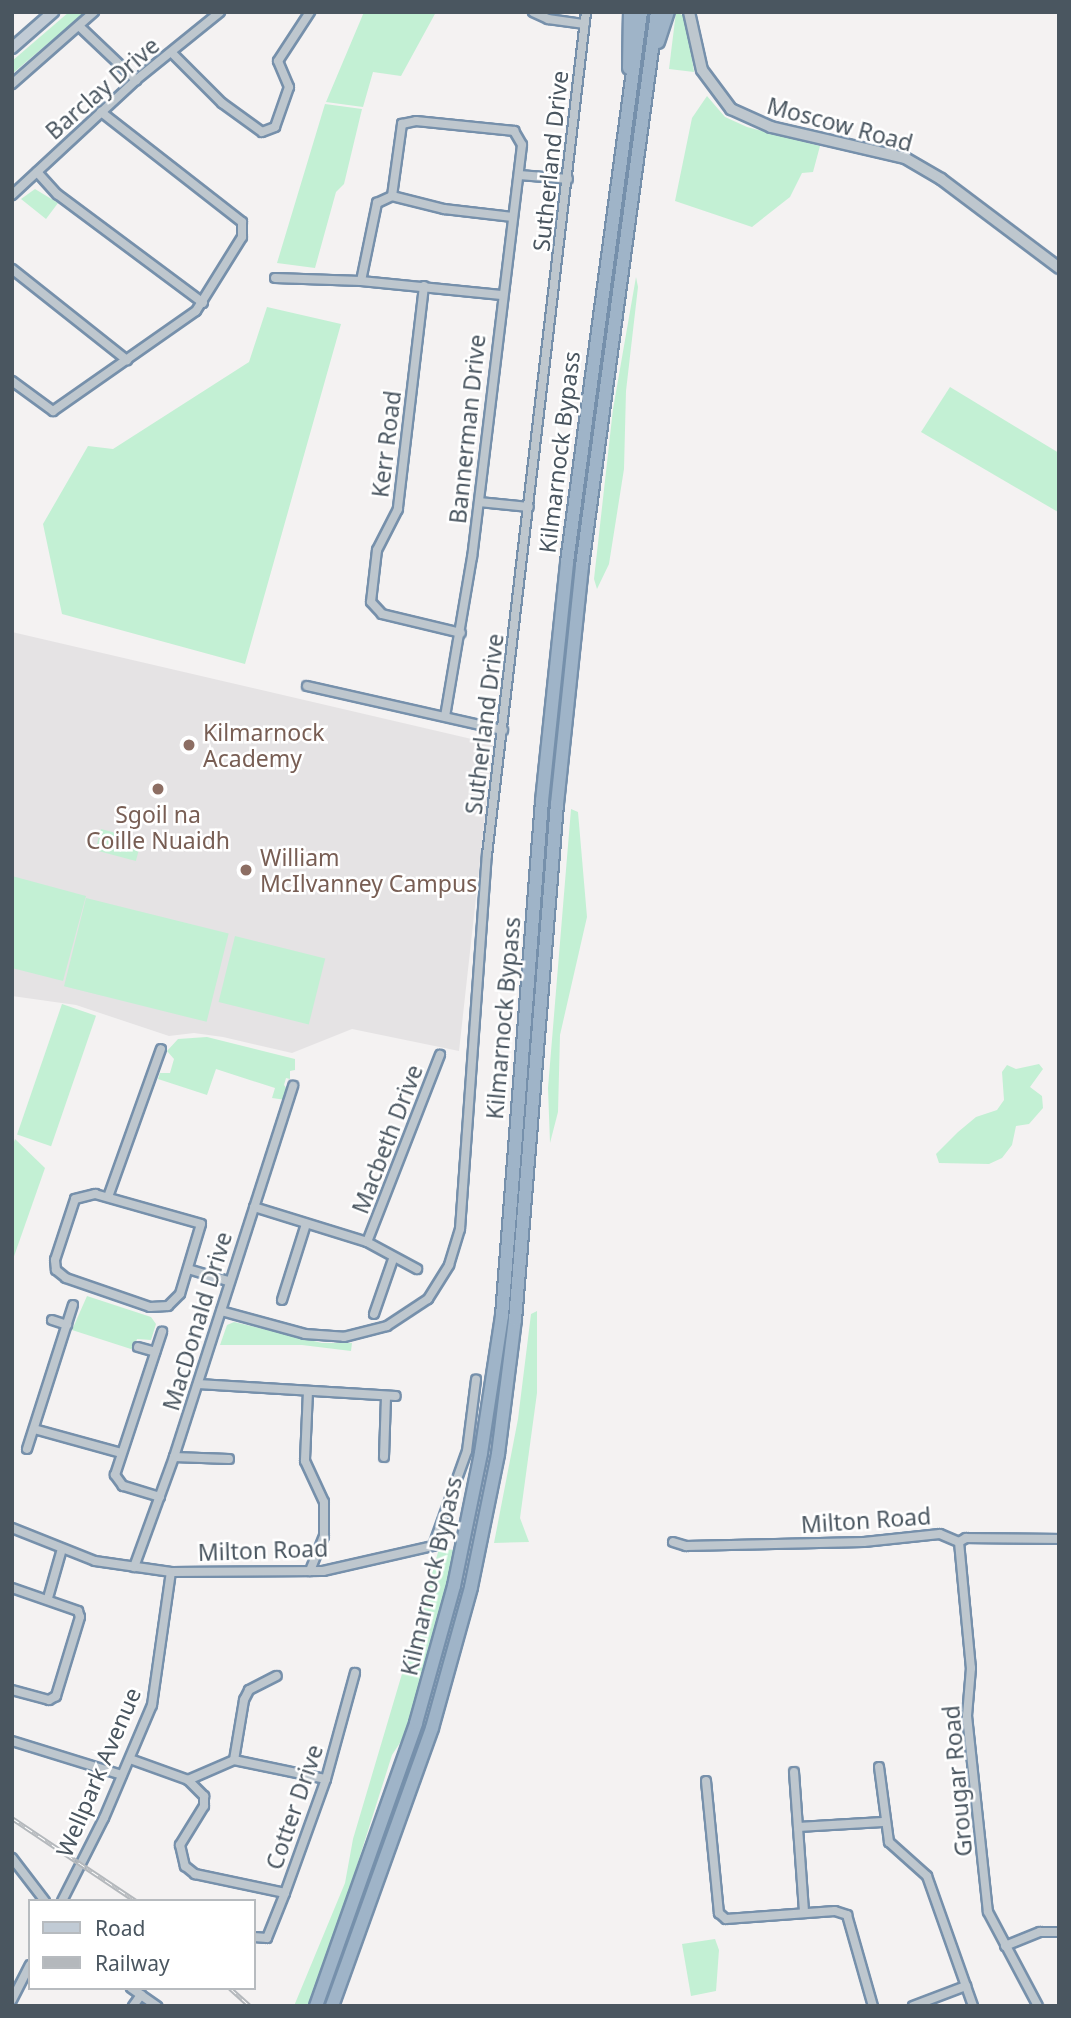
<!DOCTYPE html>
<html>
<head>
<meta charset="utf-8">
<style>
	body { margin:0 }
	#map { position:relative; width:1071px; height:2018px; overflow:hidden; background:#f4f2f2; font-family:"Noto Sans",sans-serif }
	div>[style] { position:absolute }
	[style*='--x'] { left:calc(var(--x)*1px); top:calc(var(--y)*1px); width:calc(var(--w)*1px); rotate:calc(var(--a)*1deg) }
	.education>* { inset:0; background:#e5e3e4 }
	.green>* { inset:0; background:#c3f0d4; transform-origin:0 0 }
	.roads { filter:drop-shadow(2px 0 #7690ab) drop-shadow(-2px 0 #7690ab) drop-shadow(0 2px #7690ab) drop-shadow(0 -2px #7690ab) }
	.minor>* { height:8px; margin:-4px; padding:0 4px; transform-origin:4px; border-radius:4px; background:#bec7ce }
	.tertiary>* { height:10px; margin:-5px; padding:0 5px; transform-origin:5px; border-radius:5px; background:#bec7ce }
	.secondary>* { height:10px; margin:-5px; padding:0 5px; transform-origin:5px; border-radius:5px; background:#c1cbd5 }
	.trunk>* { height:12px; margin:-6px; padding:0 6px; transform-origin:6px; border-radius:6px; background:#9fb4c8 }
	.rail>* { height:5px; margin-top:-2.5px; transform-origin:0; background:repeating-linear-gradient(90deg,#fff 0 8px,#b4b8bc 0 16px); box-sizing:border-box; border-block:2px solid #b4b8bc }
	.dots>* { width:19px; height:19px; translate:-50% -50%; box-sizing:border-box; border:4px solid #fff; border-radius:50% }
	span { translate:-50% -50%; white-space:nowrap; text-align:center; line-height:1.15; -webkit-text-stroke:5px #fff; paint-order:stroke }
	.street-label { font-size:23px; color:#4a5660 }
	.education-label { font-size:23px; color:#785e54 }
	.left { translate:0 -50%; text-align:left }
	.frame { position:absolute; inset:0; border:14px solid #4a5660; pointer-events:none }
	.legend { position:absolute; left:28px; top:1899px; width:228px; height:91px; box-sizing:border-box; background:#fff; border:2px solid #b7bbbf; margin:0; padding:9px 12px; list-style:none; font-size:21px; color:#4a5660 }
	.legend li { display:flex; align-items:center; gap:14px; height:35px }
	.legend b { width:35px; border:2px solid #b7bbbf }
</style>
</head>
<body>
<div id="map">
	<div class="education">
		<div style="clip-path:polygon(12px 632px,493px 744px,459px 1051px,352px 1029px,292px 1053px,223px 1037px,194px 1033px,169px 1036px,76px 1005px,12px 996px)"></div>
	</div>
	<div class="green">
		<div style="clip-path:polygon(69px 12px,85px 12px,12px 74px,12px 61px)"></div>
		<div style="clip-path:polygon(364px 12px,436px 12px,401px 76px,373px 72px,363px 107px,326px 102px)"></div>
		<div style="clip-path:polygon(676px 12px,686px 17px,694px 72px,669px 69px)"></div>
		<div style="clip-path:polygon(707px 96px,725px 117px,747px 127px,820px 146px,813px 172px,802px 173px,790px 197px,752px 227px,675px 201px,692px 118px)"></div>
		<div style="clip-path:polygon(325px 104px,362px 109px,344px 184px,336px 192px,315px 268px,277px 263px)"></div>
		<div style="clip-path:polygon(35px 189px,58px 203px,46px 219px,21px 199px)"></div>
		<div style="clip-path:polygon(636px 277px,638px 287px,626px 391px,624px 469px,609px 564px,597px 589px,594px 579px,613px 409px)"></div>
		<div style="clip-path:polygon(267px 307px,341px 324px,245px 664px,62px 614px,43px 524px,88px 446px,113px 449px,249px 362px)"></div>
		<div style="clip-path:polygon(950px 387px,1059px 453px,1058px 512px,921px 432px)"></div>
		<div style="clip-path:polygon(571px 809px,578px 812px,587px 917px,560px 1035px,558px 1112px,550px 1143px,548px 1088px)"></div>
		<div style="left:101px;top:829px;width:42px;height:22px;rotate:15deg"></div>
		<div style="clip-path:polygon(12px 876px,86px 896px,63px 981px,12px 968px)"></div>
		<div style="left:86px;top:898px;width:147px;height:91px;rotate:14deg"></div>
		<div style="left:235px;top:936px;width:93px;height:68px;rotate:14deg"></div>
		<div style="left:62px;top:1004px;width:36px;height:138px;rotate:19deg"></div>
		<div style="clip-path:polygon(207px 1037px,295px 1059px,295px 1070px,290px 1071px,290px 1079px,286px 1078px,284px 1085px,288px 1090px,286px 1100px,272px 1098px,275px 1088px,216px 1069px,207px 1095px,158px 1079px,160px 1073px,170px 1073px,174px 1059px,167px 1051px,178px 1039px)"></div>
		<div style="clip-path:polygon(1039px 1064px,1043px 1069px,1030px 1087px,1042px 1096px,1043px 1108px,1029px 1124px,1016px 1126px,1012px 1145px,1002px 1158px,989px 1164px,939px 1163px,936px 1154px,958px 1132px,976px 1117px,997px 1110px,1004px 1100px,1002px 1072px,1007px 1065px,1016px 1069px)"></div>
		<div style="clip-path:polygon(15px 1139px,45px 1168px,12px 1262px,12px 1148px)"></div>
		<div style="clip-path:polygon(87px 1296px,151px 1317px,156px 1324px,151px 1340px,137px 1339px,134px 1350px,72px 1330px)"></div>
		<div style="clip-path:polygon(537px 1311px,537px 1393px,520px 1518px,529px 1542px,494px 1543px,518px 1419px,531px 1314px)"></div>
		<div style="clip-path:polygon(234px 1322px,322px 1343px,352px 1343px,351px 1351px,302px 1345px,220px 1345px,227px 1325px)"></div>
		<div style="clip-path:polygon(439px 1549px,458px 1550px,411px 1726px,392px 1755px,319px 1985px,309px 2006px,294px 2006px,345px 1883px,353px 1839px)"></div>
		<div style="clip-path:polygon(715px 1939px,719px 1950px,716px 1991px,691px 1996px,682px 1944px)"></div>
	</div>
	<div class="roads">
		<div class="minor">
			<div style="--x:533;--y:12;--w:17;--a:25"></div>
			<div style="--x:548;--y:19;--w:37;--a:8"></div>
			<div style="--x:79;--y:26;--w:79;--a:43.5"></div>
			<div style="--x:172;--y:53;--w:71;--a:45"></div>
			<div style="--x:222;--y:103;--w:49;--a:35.9"></div>
			<div style="--x:262;--y:132;--w:14;--a:-21"></div>
			<div style="--x:275;--y:127;--w:42;--a:-70.7"></div>
			<div style="--x:289;--y:87;--w:28;--a:-113"></div>
			<div style="--x:278;--y:61;--w:59;--a:-56.9"></div>
			<div style="--x:12;--y:84;--w:109;--a:-41.3"></div>
			<div style="--x:37;--y:172;--w:30;--a:48"></div>
			<div style="--x:57;--y:194;--w:182;--a:36.7"></div>
			<div style="--x:520;--y:175;--w:48;--a:4.8"></div>
			<div style="--x:12;--y:195;--w:169;--a:-42.8"></div>
			<div style="--x:136;--y:80;--w:108;--a:-39"></div>
			<div style="--x:392;--y:196;--w:73;--a:-82.1"></div>
			<div style="--x:402;--y:124;--w:14;--a:-12"></div>
			<div style="--x:416;--y:121;--w:99;--a:5.8"></div>
			<div style="--x:514;--y:131;--w:16;--a:60"></div>
			<div style="--x:522;--y:145;--w:415;--a:96.9"></div>
			<div style="--x:472;--y:557;--w:161;--a:99.6"></div>
			<div style="--x:12;--y:269;--w:147;--a:38.4"></div>
			<div style="--x:275;--y:278;--w:86;--a:2"></div>
			<div style="--x:361;--y:281;--w:141;--a:5.7"></div>
			<div style="--x:361;--y:281;--w:80;--a:-78.4"></div>
			<div style="--x:377;--y:203;--w:17;--a:-25"></div>
			<div style="--x:392;--y:196;--w:54;--a:14"></div>
			<div style="--x:444;--y:209;--w:69;--a:6.6"></div>
			<div style="--x:424;--y:286;--w:225;--a:96.7"></div>
			<div style="--x:398;--y:509;--w:46;--a:117.1"></div>
			<div style="--x:377;--y:550;--w:52;--a:96.6"></div>
			<div style="--x:371;--y:602;--w:16;--a:47"></div>
			<div style="--x:382;--y:614;--w:81;--a:13.5"></div>
			<div style="--x:12;--y:381;--w:51;--a:36.2"></div>
			<div style="--x:53;--y:411;--w:174;--a:-35"></div>
			<div style="--x:196;--y:311;--w:87;--a:-58.1"></div>
			<div style="--x:242;--y:237;--w:15;--a:-90"></div>
			<div style="--x:242;--y:222;--w:179;--a:-142"></div>
			<div style="--x:479;--y:502;--w:50;--a:5.7"></div>
			<div style="--x:307;--y:686;--w:201;--a:12.7"></div>
			<div style="--x:95;--y:1194;--w:110;--a:15.8"></div>
			<div style="--x:201;--y:1224;--w:73;--a:106.7"></div>
			<div style="--x:180;--y:1294;--w:17;--a:135"></div>
			<div style="--x:168;--y:1306;--w:18;--a:177"></div>
			<div style="--x:150;--y:1307;--w:89;--a:-161"></div>
			<div style="--x:66;--y:1278;--w:13;--a:-141"></div>
			<div style="--x:56;--y:1270;--w:10;--a:-96"></div>
			<div style="--x:55;--y:1260;--w:64;--a:-71.8"></div>
			<div style="--x:75;--y:1199;--w:21;--a:-14"></div>
			<div style="--x:108;--y:1197;--w:157;--a:-70.3"></div>
			<div style="--x:254;--y:1207;--w:118;--a:17.2"></div>
			<div style="--x:367;--y:1242;--w:201;--a:-68.7"></div>
			<div style="--x:367;--y:1242;--w:57;--a:28.4"></div>
			<div style="--x:188;--y:1269;--w:42;--a:16.7"></div>
			<div style="--x:282;--y:1300;--w:80;--a:-72.5"></div>
			<div style="--x:221;--y:1311;--w:87;--a:15.3"></div>
			<div style="--x:305;--y:1334;--w:39;--a:4"></div>
			<div style="--x:344;--y:1337;--w:44;--a:-14.3"></div>
			<div style="--x:387;--y:1326;--w:49;--a:-33.4"></div>
			<div style="--x:428;--y:1299;--w:40;--a:-58"></div>
			<div style="--x:449;--y:1265;--w:38;--a:-73"></div>
			<div style="--x:460;--y:1229;--w:375;--a:-85.9"></div>
			<div style="--x:487;--y:855;--w:849;--a:-83.3"></div>
			<div style="--x:374;--y:1314;--w:58;--a:-70.9"></div>
			<div style="--x:52;--y:1320;--w:16;--a:18"></div>
			<div style="--x:138;--y:1347;--w:18;--a:16"></div>
			<div style="--x:198;--y:1384;--w:198;--a:3.5"></div>
			<div style="--x:308;--y:1391;--w:70;--a:92.5"></div>
			<div style="--x:305;--y:1461;--w:45;--a:65.1"></div>
			<div style="--x:324;--y:1502;--w:34;--a:90"></div>
			<div style="--x:324;--y:1536;--w:38;--a:112"></div>
			<div style="--x:34;--y:1429;--w:90;--a:15.4"></div>
			<div style="--x:27;--y:1449;--w:151;--a:-72.3"></div>
			<div style="--x:174;--y:1457;--w:55;--a:2.1"></div>
			<div style="--x:384;--y:1457;--w:61;--a:-88.1"></div>
			<div style="--x:160;--y:1497;--w:39;--a:-163"></div>
			<div style="--x:123;--y:1486;--w:14;--a:-126"></div>
			<div style="--x:115;--y:1475;--w:151;--a:-71.8"></div>
			<div style="--x:12;--y:1528;--w:89;--a:21.7"></div>
			<div style="--x:95;--y:1561;--w:77;--a:8.2"></div>
			<div style="--x:171;--y:1572;--w:152;--a:-0.4"></div>
			<div style="--x:323;--y:1571;--w:113;--a:-12.8"></div>
			<div style="--x:433;--y:1546;--w:101;--a:-70.3"></div>
			<div style="--x:467;--y:1451;--w:72;--a:-82.8"></div>
			<div style="--x:673;--y:1542;--w:14;--a:17"></div>
			<div style="--x:686;--y:1546;--w:178;--a:-1.3"></div>
			<div style="--x:864;--y:1542;--w:76;--a:-6"></div>
			<div style="--x:940;--y:1534;--w:21;--a:23"></div>
			<div style="--x:959;--y:1542;--w:127;--a:84.6"></div>
			<div style="--x:971;--y:1668;--w:48;--a:94.8"></div>
			<div style="--x:967;--y:1716;--w:197;--a:83.9"></div>
			<div style="--x:988;--y:1912;--w:106;--a:62"></div>
			<div style="--x:959;--y:1542;--w:8;--a:-30"></div>
			<div style="--x:966;--y:1538;--w:93;--a:0.6"></div>
			<div style="--x:134;--y:1567;--w:117;--a:-70"></div>
			<div style="--x:174;--y:1457;--w:390;--a:-72.2"></div>
			<div style="--x:12;--y:1588;--w:70;--a:19.2"></div>
			<div style="--x:78;--y:1611;--w:6;--a:72"></div>
			<div style="--x:80;--y:1617;--w:83;--a:106.9"></div>
			<div style="--x:56;--y:1696;--w:8;--a:150"></div>
			<div style="--x:49;--y:1700;--w:38;--a:-165"></div>
			<div style="--x:48;--y:1598;--w:51;--a:-74.1"></div>
			<div style="--x:12;--y:1741;--w:115;--a:17.2"></div>
			<div style="--x:130;--y:1759;--w:62;--a:19.9"></div>
			<div style="--x:188;--y:1780;--w:23;--a:45"></div>
			<div style="--x:204;--y:1796;--w:10;--a:90"></div>
			<div style="--x:204;--y:1806;--w:46;--a:121.6"></div>
			<div style="--x:180;--y:1845;--w:22;--a:77"></div>
			<div style="--x:185;--y:1866;--w:13;--a:39"></div>
			<div style="--x:195;--y:1874;--w:92;--a:11.9"></div>
			<div style="--x:234;--y:1760;--w:61;--a:-80.5"></div>
			<div style="--x:244;--y:1700;--w:11;--a:-63"></div>
			<div style="--x:249;--y:1690;--w:31;--a:-27"></div>
			<div style="--x:879;--y:1767;--w:76;--a:82.4"></div>
			<div style="--x:889;--y:1842;--w:51;--a:41.8"></div>
			<div style="--x:927;--y:1876;--w:138;--a:70.5"></div>
			<div style="--x:794;--y:1772;--w:140;--a:85.9"></div>
			<div style="--x:188;--y:1780;--w:50;--a:-23.5"></div>
			<div style="--x:234;--y:1760;--w:94;--a:11.7"></div>
			<div style="--x:706;--y:1781;--w:133;--a:84.4"></div>
			<div style="--x:719;--y:1913;--w:9;--a:41"></div>
			<div style="--x:726;--y:1919;--w:109;--a:-4.2"></div>
			<div style="--x:835;--y:1911;--w:13;--a:18"></div>
			<div style="--x:847;--y:1915;--w:95;--a:74.1"></div>
			<div style="--x:798;--y:1827;--w:85;--a:-3.4"></div>
			<div style="--x:12;--y:1858;--w:54;--a:52.5"></div>
			<div style="--x:62;--y:1901;--w:93;--a:-63.2"></div>
			<div style="--x:104;--y:1818;--w:123;--a:-67"></div>
			<div style="--x:152;--y:1705;--w:134;--a:-81.9"></div>
			<div style="--x:254;--y:1937;--w:13;--a:4"></div>
			<div style="--x:267;--y:1938;--w:48;--a:-68.2"></div>
			<div style="--x:285;--y:1893;--w:121;--a:-70.2"></div>
			<div style="--x:326;--y:1779;--w:110;--a:-74.7"></div>
			<div style="--x:1005;--y:1946;--w:38;--a:-22"></div>
			<div style="--x:1040;--y:1932;--w:19;--a:0"></div>
			<div style="--x:131;--y:1988;--w:32;--a:35"></div>
			<div style="--x:12;--y:2000;--w:39;--a:-63"></div>
			<div style="--x:133;--y:2006;--w:14;--a:-54"></div>
			<div style="--x:913;--y:2006;--w:57;--a:-20.7"></div>
		</div>
		<div class="tertiary">
			<div style="--x:689;--y:12;--w:59;--a:77.4"></div>
			<div style="--x:702;--y:70;--w:49;--a:53.4"></div>
			<div style="--x:731;--y:109;--w:44;--a:24.2"></div>
			<div style="--x:771;--y:127;--w:138;--a:13"></div>
			<div style="--x:905;--y:158;--w:42;--a:30.3"></div>
			<div style="--x:941;--y:179;--w:148;--a:37"></div>
		</div>
		<div class="secondary">
			<div style="--x:12;--y:48;--w:55;--a:-41.3"></div>
		</div>
		<div class="trunk">
			<div style="--x:658;--y:42;--w:32;--a:-72"></div>
			<div style="--x:629;--y:68;--w:56;--a:-89"></div>
			<div style="--x:316;--y:2006;--w:300;--a:-70.5"></div>
			<div style="--x:416;--y:1723;--w:142;--a:-74.5"></div>
			<div style="--x:454;--y:1586;--w:136;--a:-78.5"></div>
			<div style="--x:481;--y:1453;--w:139;--a:-81.3"></div>
			<div style="--x:502;--y:1316;--w:517;--a:-85.56"></div>
			<div style="--x:542;--y:801;--w:240;--a:-84"></div>
			<div style="--x:567;--y:562;--w:555;--a:-82.34"></div>
			<div style="--x:332;--y:2006;--w:295;--a:-70.2"></div>
			<div style="--x:432;--y:1728;--w:146;--a:-74.5"></div>
			<div style="--x:471;--y:1587;--w:136;--a:-78.5"></div>
			<div style="--x:498;--y:1454;--w:135;--a:-82.8"></div>
			<div style="--x:515;--y:1320;--w:518;--a:-85.35"></div>
			<div style="--x:557;--y:804;--w:239;--a:-84"></div>
			<div style="--x:582;--y:566;--w:559;--a:-82.29"></div>
		</div>
	</div>
	<div class="rail">
		<div style="--x:12;--y:1818;--w:149;--a:33.8"></div>
		<div style="--x:230;--y:1988;--w:27;--a:42"></div>
	</div>
	<div class="dots">
		<div style="left:189px;top:745px;background:#8d6e63"></div>
		<div style="left:158px;top:789px;background:#8d6e63"></div>
		<div style="left:246px;top:870px;background:#8d6e63"></div>
	</div>
	<div class="street-label">
		<span style="left:102px;top:88px;rotate:-41deg">Barclay Drive</span>
		<span style="left:840px;top:124px;rotate:15deg">Moscow Road</span>
		<span style="left:550px;top:161px;rotate:-84deg">Sutherland Drive</span>
		<span style="left:467px;top:429px;rotate:-84deg">Bannerman Drive</span>
		<span style="left:386px;top:444px;rotate:-83deg">Kerr Road</span>
		<span style="left:559px;top:452px;rotate:-83deg">Kilmarnock Bypass</span>
		<span style="left:484px;top:724px;rotate:-83deg">Sutherland Drive</span>
		<span style="left:503px;top:1018px;rotate:-85deg">Kilmarnock Bypass</span>
		<span style="left:387px;top:1139px;rotate:-69deg">Macbeth Drive</span>
		<span style="left:197px;top:1321px;rotate:-73deg">MacDonald Drive</span>
		<span style="left:866px;top:1520px;rotate:-4deg">Milton Road</span>
		<span style="left:263px;top:1550px;rotate:-2deg">Milton Road</span>
		<span style="left:431px;top:1576px;rotate:-77deg">Kilmarnock Bypass</span>
		<span style="left:98px;top:1772px;rotate:-67deg">Wellpark Avenue</span>
		<span style="left:957px;top:1781px;rotate:-95deg">Grougar Road</span>
		<span style="left:294px;top:1807px;rotate:-71deg">Cotter Drive</span>
	</div>
	<div class="education-label">
		<span class="left" style="left:203px;top:745px">Kilmarnock<br>Academy</span>
		<span style="left:158px;top:827px">Sgoil na<br>Coille Nuaidh</span>
		<span class="left" style="left:260px;top:870px">William<br>McIlvanney Campus</span>
	</div>
	<div class="frame"></div>
	<ul class="legend">
	<li><b style="height:9px;background:#c1cbd5"></b>Road</li>
	<li><b style="height:9px;background:#b4b8bc"></b>Railway</li>
	</ul>
</div>
</body>
</html>
